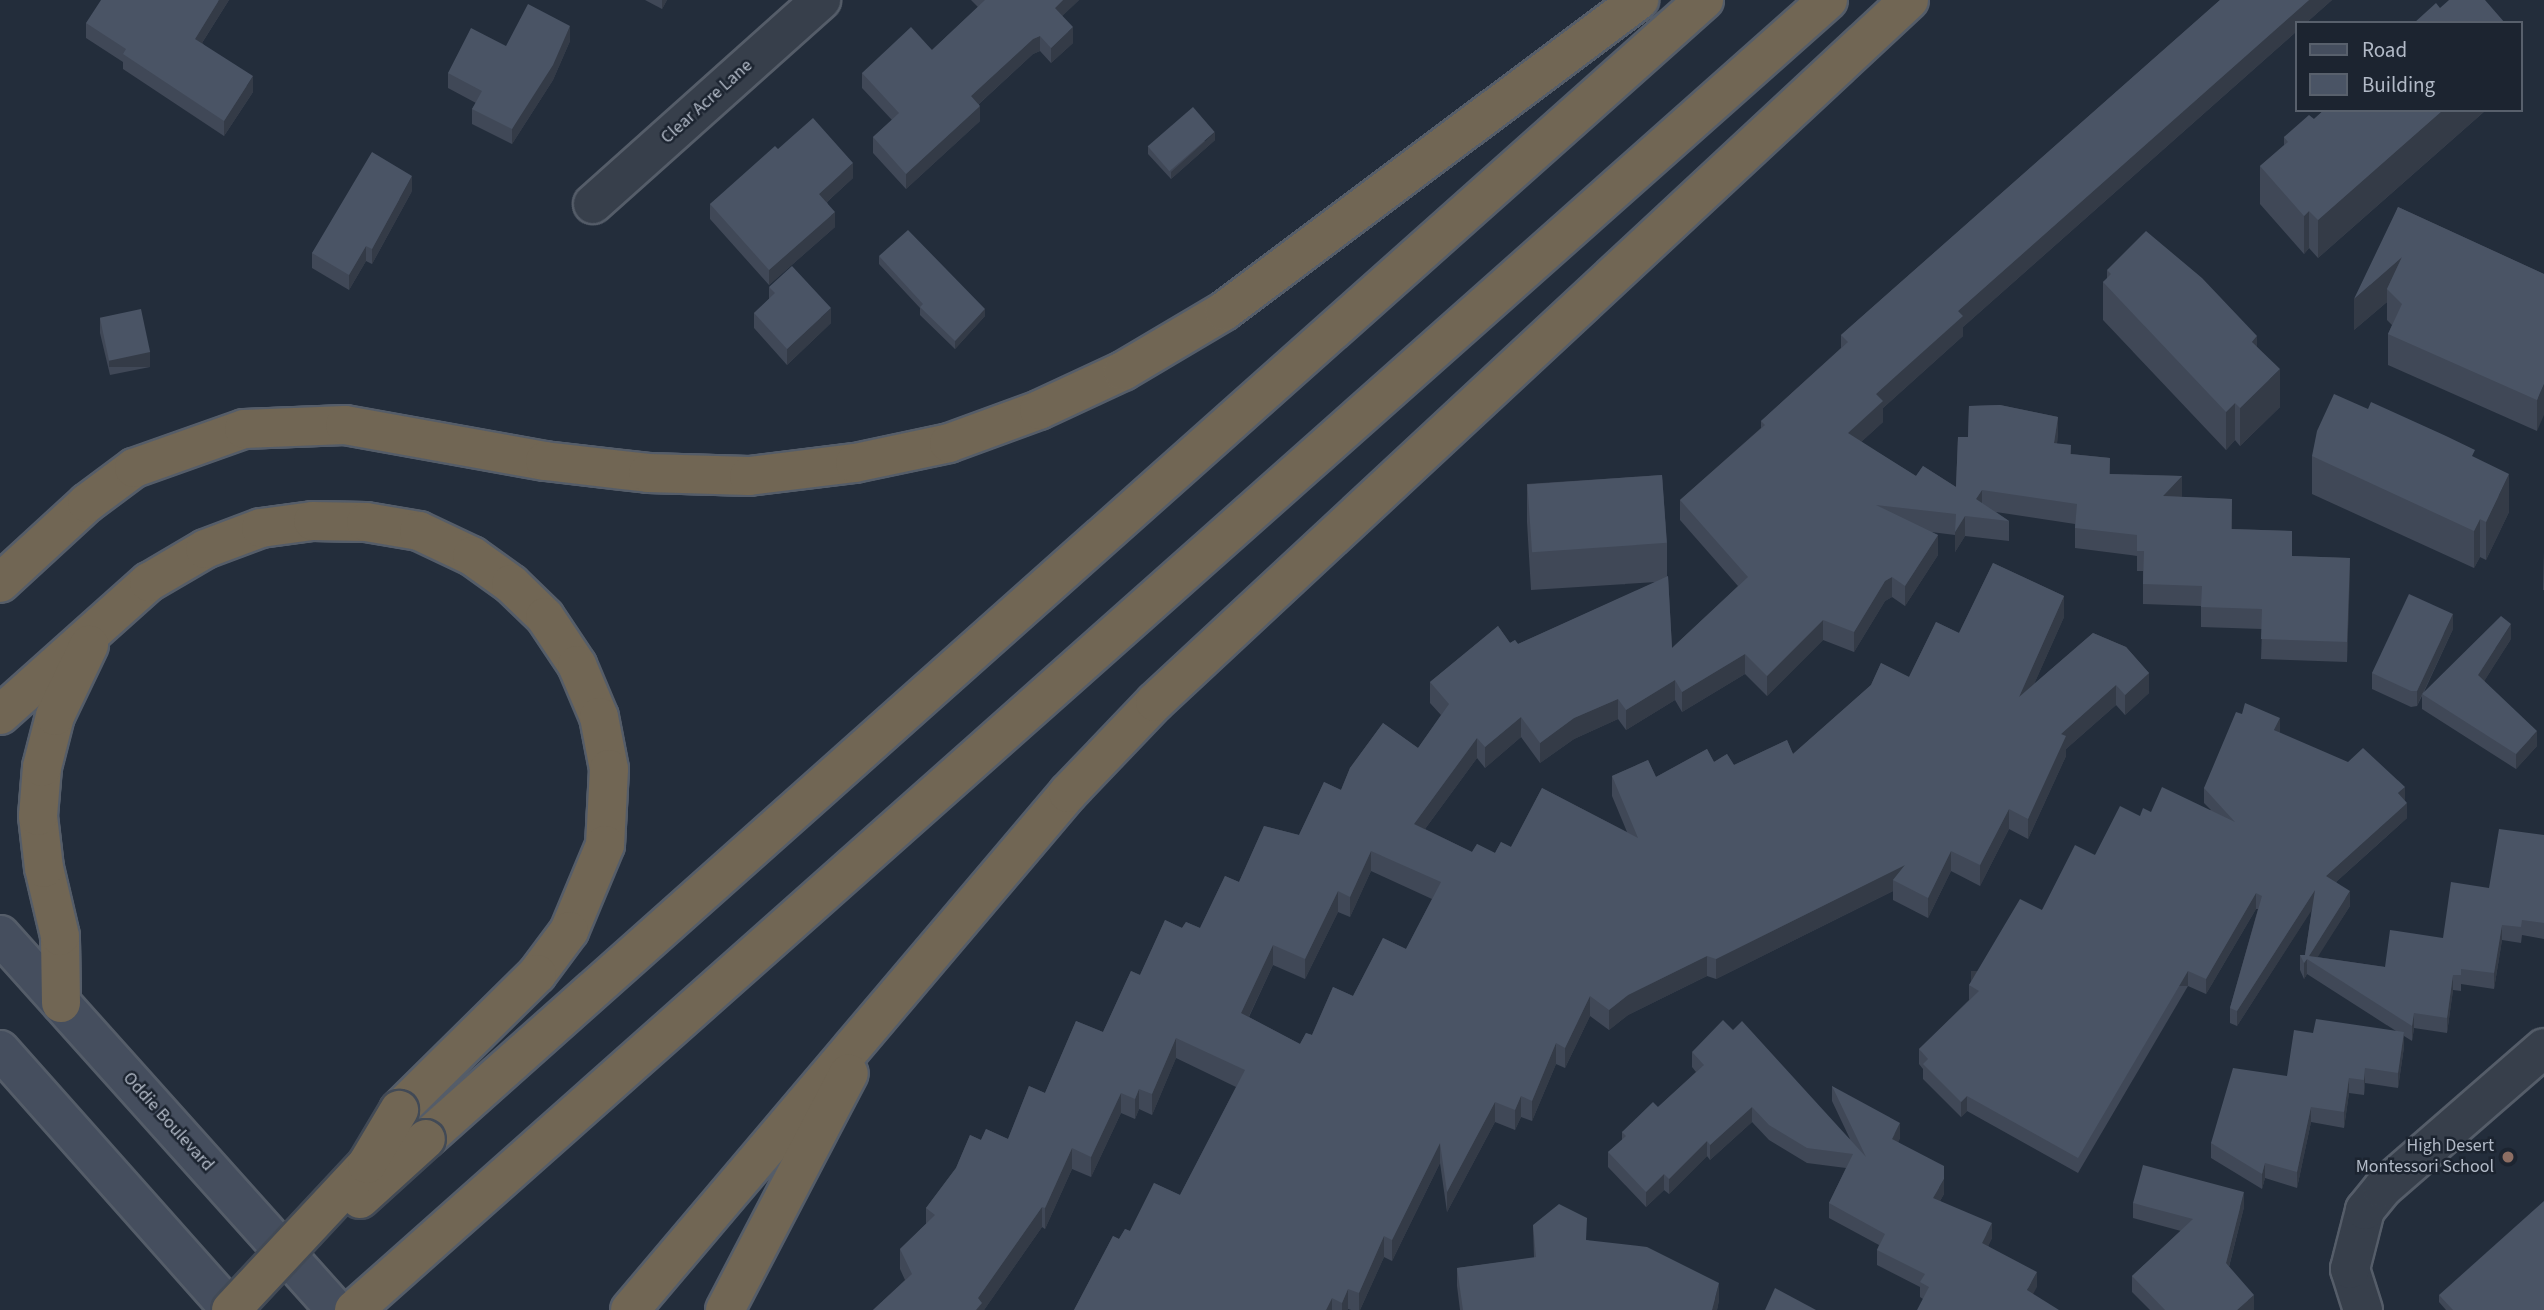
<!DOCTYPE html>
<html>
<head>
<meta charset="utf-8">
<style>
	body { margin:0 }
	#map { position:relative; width:2544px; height:1310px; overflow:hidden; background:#232d3b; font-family:"Source Sans 3",sans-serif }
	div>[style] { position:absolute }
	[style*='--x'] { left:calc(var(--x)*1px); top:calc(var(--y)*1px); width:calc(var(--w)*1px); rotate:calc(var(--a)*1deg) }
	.roads { filter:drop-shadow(2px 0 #555d69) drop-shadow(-2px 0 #555d69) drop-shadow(0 2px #555d69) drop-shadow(0 -2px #555d69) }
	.minor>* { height:38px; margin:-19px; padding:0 19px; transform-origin:19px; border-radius:19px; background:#373f4b }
	.secondary>* { height:38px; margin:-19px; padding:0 19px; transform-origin:19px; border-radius:19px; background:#454e5e }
	.motorway>* { height:38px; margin:-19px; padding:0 19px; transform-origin:19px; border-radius:19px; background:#716654 }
	.bridges { filter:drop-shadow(2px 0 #424a56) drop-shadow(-2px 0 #424a56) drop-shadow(0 2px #424a56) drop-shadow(0 -2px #424a56) }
	.motorway-bridge>* { height:38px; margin:-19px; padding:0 19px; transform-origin:19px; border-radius:19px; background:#716654 }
	.wall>* { inset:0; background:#404857 }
	.shaded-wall>* { inset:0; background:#343b47; transform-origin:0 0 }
	.building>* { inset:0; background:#4a5465; transform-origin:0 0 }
	.dots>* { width:19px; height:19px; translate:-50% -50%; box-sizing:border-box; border:4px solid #1c2430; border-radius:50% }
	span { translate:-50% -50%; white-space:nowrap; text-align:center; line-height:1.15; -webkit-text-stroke:5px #1c2430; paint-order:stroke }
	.street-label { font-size:18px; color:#b2bac7 }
	.poi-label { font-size:18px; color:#b2bac7 }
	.right { translate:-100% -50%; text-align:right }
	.legend { position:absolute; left:2295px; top:21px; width:228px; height:91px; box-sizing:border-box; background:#1c2430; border:2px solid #58606c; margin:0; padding:9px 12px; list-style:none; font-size:21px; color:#b2bac7 }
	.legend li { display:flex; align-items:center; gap:14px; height:35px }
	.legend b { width:35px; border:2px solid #58606c }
</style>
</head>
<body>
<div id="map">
	<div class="roads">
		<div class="minor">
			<div style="--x:593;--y:204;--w:306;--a:-41.8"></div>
			<div style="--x:2363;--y:1310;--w:43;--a:-107.6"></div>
			<div style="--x:2350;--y:1269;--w:61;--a:-75.7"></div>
			<div style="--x:2365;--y:1210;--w:28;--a:-51"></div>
			<div style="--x:2383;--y:1188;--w:213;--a:-41"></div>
		</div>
		<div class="secondary">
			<div style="--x:0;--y:935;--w:504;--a:48.14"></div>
			<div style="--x:0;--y:1050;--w:348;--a:48.4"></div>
		</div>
		<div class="motorway">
			<div style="--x:0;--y:583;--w:118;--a:-42.6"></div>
			<div style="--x:87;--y:503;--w:59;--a:-36.7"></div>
			<div style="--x:134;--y:468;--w:117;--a:-19.5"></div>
			<div style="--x:244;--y:429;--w:101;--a:-2.3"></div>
			<div style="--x:345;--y:425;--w:203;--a:10.2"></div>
			<div style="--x:545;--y:461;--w:104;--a:6.6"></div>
			<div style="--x:648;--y:473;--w:101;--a:1.7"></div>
			<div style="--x:749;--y:476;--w:107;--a:-7"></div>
			<div style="--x:855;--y:463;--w:96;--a:-12"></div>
			<div style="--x:949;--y:443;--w:96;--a:-20.1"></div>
			<div style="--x:1039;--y:410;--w:93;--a:-24.9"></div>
			<div style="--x:1123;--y:371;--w:117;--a:-30.7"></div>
			<div style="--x:1224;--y:311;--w:519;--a:-36.85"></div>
			<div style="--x:0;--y:715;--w:200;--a:-41.8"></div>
			<div style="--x:149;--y:582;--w:65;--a:-30.5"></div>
			<div style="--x:205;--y:549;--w:60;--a:-20.6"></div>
			<div style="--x:261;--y:528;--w:52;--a:-7.7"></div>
			<div style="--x:313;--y:521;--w:53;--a:1.1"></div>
			<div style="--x:366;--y:522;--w:54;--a:9.6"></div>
			<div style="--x:419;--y:531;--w:59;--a:25.3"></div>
			<div style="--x:472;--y:556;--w:48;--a:35.7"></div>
			<div style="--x:511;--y:584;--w:47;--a:44.1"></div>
			<div style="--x:545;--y:617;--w:58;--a:56.3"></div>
			<div style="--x:577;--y:665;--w:56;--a:67.1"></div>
			<div style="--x:599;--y:717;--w:53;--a:79.1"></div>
			<div style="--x:609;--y:769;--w:76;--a:93"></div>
			<div style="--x:605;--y:845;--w:93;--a:112.7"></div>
			<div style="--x:569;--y:931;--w:54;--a:126.7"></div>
			<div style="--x:537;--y:974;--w:194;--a:135.4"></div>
			<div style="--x:61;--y:1003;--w:67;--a:-90.9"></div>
			<div style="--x:60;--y:936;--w:70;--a:-103.2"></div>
			<div style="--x:44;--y:868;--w:52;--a:-96.6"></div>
			<div style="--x:38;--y:816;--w:49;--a:-85.3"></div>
			<div style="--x:42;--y:767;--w:53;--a:-75.7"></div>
			<div style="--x:55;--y:716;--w:79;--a:-64.4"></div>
			<div style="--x:426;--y:1139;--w:1712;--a:-41.71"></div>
			<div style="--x:354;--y:1310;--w:1972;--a:-41.63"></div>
			<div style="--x:630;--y:1310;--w:678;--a:-49.73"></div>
			<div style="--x:1068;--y:793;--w:126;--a:-46.3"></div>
			<div style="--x:1155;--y:702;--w:1030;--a:-42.95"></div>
			<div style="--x:725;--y:1310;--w:267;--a:-62.4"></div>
		</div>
	</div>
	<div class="bridges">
		<div class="motorway-bridge">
			<div style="--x:360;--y:1199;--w:89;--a:-42.3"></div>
			<div style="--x:231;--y:1310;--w:200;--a:-47"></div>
			<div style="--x:367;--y:1164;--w:63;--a:-59.3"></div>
		</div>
	</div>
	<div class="wall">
		<div style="clip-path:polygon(229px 0,202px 43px,253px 92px,224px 136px,123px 69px,123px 62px,86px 38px,86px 23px)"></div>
		<div style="clip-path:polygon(645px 0,667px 0,662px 9px)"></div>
		<div style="clip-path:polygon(971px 0,1079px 0,1062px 16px,1073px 43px,1051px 63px,1040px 51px,1033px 54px,979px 104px,980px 121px,906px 189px,873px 153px,873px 137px,892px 120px,862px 88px,862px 73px,932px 50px,978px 7px)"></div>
		<div style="clip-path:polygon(evenodd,2220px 0,2332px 0,2306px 23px,2297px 23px,2297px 31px,1963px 327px,1963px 336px,1883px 408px,1883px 422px,1861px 442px,1916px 476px,1923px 466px,1956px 487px,1958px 437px,1968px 437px,1969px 406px,2000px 405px,2058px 417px,2057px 444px,2071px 445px,2071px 454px,2110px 458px,2110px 474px,2182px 476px,2181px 497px,2232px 499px,2232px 529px,2292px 531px,2292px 556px,2350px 558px,2347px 662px,2261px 659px,2262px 629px,2201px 627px,2201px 606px,2143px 604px,2143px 571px,2137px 571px,2137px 556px,2075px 548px,2075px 524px,1996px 512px,2009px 521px,2009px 541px,1965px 536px,1955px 552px,1955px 535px,1931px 532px,1938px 535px,1938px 555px,1905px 606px,1892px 597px,1885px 601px,1854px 652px,1823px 640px,1767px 696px,1745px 674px,1682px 712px,1675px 700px,1626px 730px,1618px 719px,1574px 739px,1540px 763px,1521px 737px,1485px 768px,1477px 758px,1425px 829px,1472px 852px,1477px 844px,1495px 853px,1501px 842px,1511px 847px,1542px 788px,1627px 832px,1612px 796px,1612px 776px,1648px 760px,1656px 777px,1707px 749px,1714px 762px,1727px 754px,1734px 765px,1787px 740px,1793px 754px,1871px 685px,1881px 663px,1909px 677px,1936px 622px,1959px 633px,1993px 563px,2064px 596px,2064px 617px,2034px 684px,2093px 633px,2126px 647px,2149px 673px,2149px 693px,2125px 715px,2116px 705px,2066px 749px,2066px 756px,2028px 839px,2009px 829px,1980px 886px,1951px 871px,1928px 918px,1893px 900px,1893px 891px,1716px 979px,1707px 976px,1628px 1015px,1609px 1030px,1590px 1016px,1565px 1068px,1556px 1064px,1532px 1121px,1521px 1117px,1515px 1130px,1495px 1122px,1447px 1212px,1440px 1163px,1392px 1261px,1384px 1257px,1360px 1310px,1351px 1310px,1348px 1309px,1348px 1310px,1074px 1310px,1113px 1236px,1119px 1239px,1125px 1229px,1130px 1231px,1154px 1183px,1180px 1195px,1236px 1087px,1176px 1058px,1152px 1115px,1139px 1109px,1135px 1119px,1121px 1113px,1091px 1177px,1072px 1169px,1045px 1229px,1042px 1227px,984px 1310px,873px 1310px,905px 1280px,900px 1269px,900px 1249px,926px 1224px,926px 1208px,956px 1168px,970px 1135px,981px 1140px,986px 1129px,1008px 1139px,1029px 1086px,1045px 1093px,1076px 1021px,1103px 1032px,1131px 971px,1140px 975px,1165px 920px,1182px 928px,1186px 922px,1200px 928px,1225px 876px,1239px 882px,1264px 826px,1299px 835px,1324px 782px,1341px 790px,1350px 768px,1383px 723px,1418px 748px,1441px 715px,1430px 703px,1430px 682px,1498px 626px,1510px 643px,1515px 640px,1518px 644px,1656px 582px,1531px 590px,1527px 522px,1527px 484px,1662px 475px,1667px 543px,1667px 577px,1668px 576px,1672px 648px,1738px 586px,1680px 520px,1680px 500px,1761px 428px,1761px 421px,1841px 348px,1841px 335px,2220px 0,1371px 871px,1432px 899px,1406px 949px,1383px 938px,1353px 996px,1333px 987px,1312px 1035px,1306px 1033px,1300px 1044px,1249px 1017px,1273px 965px,1305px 979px,1338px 912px,1350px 917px,1371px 871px)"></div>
		<div style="clip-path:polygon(570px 41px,553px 80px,512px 144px,472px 124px,472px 109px,476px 103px,448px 88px,448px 73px,506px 46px)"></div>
		<div style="clip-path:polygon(2324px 110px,2486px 110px,2318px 258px,2309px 248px,2304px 254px,2260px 204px,2260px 166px,2284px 145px,2284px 137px,2314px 119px)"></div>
		<div style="clip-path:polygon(1215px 140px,1171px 179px,1148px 154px,1148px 146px)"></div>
		<div style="clip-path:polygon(778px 149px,853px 178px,827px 202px,835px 227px,769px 285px,710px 219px,710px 204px)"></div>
		<div style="clip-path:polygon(412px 191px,372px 264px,366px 261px,349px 290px,312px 268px,312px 253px)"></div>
		<div style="clip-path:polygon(2398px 207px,2544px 274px,2537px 431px,2388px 365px,2388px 334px,2392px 325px,2387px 320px,2387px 302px,2354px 330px)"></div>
		<div style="clip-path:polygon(879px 256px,985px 316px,955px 349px,920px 315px,920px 308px,879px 264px)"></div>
		<div style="clip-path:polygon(2107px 270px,2257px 347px,2280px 407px,2240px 446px,2235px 440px,2226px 450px,2103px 320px,2103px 282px,2107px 279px)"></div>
		<div style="clip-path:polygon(769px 287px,831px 323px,787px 365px,754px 328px,754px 313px,769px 299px)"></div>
		<div style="clip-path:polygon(100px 318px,150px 367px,110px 375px,100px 333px)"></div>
		<div style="clip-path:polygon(2312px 456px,2475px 458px,2509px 512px,2486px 560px,2480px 557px,2474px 568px,2312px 494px)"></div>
		<div style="clip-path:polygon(2544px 551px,2544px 590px,2543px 590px)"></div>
		<div style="clip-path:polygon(2453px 629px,2424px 692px,2511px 639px,2484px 681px,2537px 746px,2516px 769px,2422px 709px,2422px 696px,2417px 706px,2411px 707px,2372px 689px,2372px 673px)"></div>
		<div style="clip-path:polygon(2280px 733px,2405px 800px,2407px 818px,2336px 882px,2350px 906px,2317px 957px,2385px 967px,2443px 938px,2489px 888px,2544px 835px,2544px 939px,2522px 935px,2521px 943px,2502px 940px,2494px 989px,2461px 984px,2461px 991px,2453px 990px,2447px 1033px,2414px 1028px,2412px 1041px,2404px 1036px,2404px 1047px,2398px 1088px,2365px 1083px,2364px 1095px,2349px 1093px,2344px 1128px,2311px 1122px,2297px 1188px,2265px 1178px,2262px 1189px,2211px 1158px,2211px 1143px,2287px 1076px,2313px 1033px,2396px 1031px,2307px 974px,2304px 979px,2300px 970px,2300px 955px,2305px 955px,2312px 909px,2237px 1026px,2230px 1023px,2230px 1008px,2258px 909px,2256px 909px,2206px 994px,2188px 986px,2078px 1173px,1967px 1111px,1961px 1117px,1923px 1079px,1923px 1069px,1919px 1064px,1919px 1049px,1969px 1000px,1969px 985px,2095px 855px,2140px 816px,2151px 812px,2211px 810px,2204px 803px,2204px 788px)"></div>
		<div style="clip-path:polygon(1692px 1052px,1850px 1139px,1832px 1101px,1832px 1086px,1900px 1138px,1898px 1142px,1944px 1194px,1940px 1201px,1992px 1238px,1988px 1246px,2037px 1287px,1923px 1299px,1920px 1297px,1920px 1287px,1877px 1265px,1877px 1250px,1879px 1245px,1829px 1218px,1829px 1203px,1846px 1168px,1807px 1163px,1769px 1140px,1752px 1122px,1710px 1160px,1707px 1156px,1669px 1194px,1664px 1190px,1646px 1207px,1608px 1167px,1608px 1152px,1622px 1140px,1622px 1132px,1658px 1107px,1696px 1072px,1692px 1067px)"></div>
		<div style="clip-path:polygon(2133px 1203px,2244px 1207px,2229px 1267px,2254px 1310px,2150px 1310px,2132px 1292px,2132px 1276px,2181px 1231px,2133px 1218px)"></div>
		<div style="clip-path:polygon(1533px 1225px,1587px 1240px,1719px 1300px,1717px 1310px,1460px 1310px,1457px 1286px,1457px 1268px,1534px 1258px)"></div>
		<div style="clip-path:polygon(2439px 1295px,2544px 1310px,2446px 1310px,2439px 1302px)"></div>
	</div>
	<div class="shaded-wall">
		<div style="clip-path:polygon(219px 0,229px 0,195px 54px,195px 39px)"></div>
		<div style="clip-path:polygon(662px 0,667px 0,662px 9px)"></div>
		<div style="clip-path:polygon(1063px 0,1079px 0,1055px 23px,1055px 8px)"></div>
		<div style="clip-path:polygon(2309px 0,2332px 0,2306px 23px,2297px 23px,2297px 31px,1963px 327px,1963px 336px,1883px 408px,1883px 422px,1848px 454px,1848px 433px,1876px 394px,1958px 311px)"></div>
		<div style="clip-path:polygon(570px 26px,570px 41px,553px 80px,512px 144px,512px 129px)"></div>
		<div style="clip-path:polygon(1073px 27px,1073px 43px,1051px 63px,1051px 48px)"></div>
		<div style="clip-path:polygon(1040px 36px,1040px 51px,1033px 54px,971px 111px,971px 96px,1033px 39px)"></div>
		<div style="clip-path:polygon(253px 76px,253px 92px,224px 136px,224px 121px)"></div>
		<div style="clip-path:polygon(980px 106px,980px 121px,906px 189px,906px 174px)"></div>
		<div style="clip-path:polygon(2443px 110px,2486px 110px,2318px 258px,2318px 220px)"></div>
		<div style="clip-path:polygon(1215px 132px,1215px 140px,1171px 179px,1171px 172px)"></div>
		<div style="clip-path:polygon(853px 163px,853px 178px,819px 209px,819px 194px)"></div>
		<div style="clip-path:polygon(412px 176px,412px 191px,372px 264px,372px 249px)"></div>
		<div style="clip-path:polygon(2309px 211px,2309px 248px,2304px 254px,2304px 216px)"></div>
		<div style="clip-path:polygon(835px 212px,835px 227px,769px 285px,769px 270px)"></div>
		<div style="clip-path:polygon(366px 246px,366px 261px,349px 290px,349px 275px)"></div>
		<div style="clip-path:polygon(2402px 257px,2387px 289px,2387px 302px,2354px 330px,2354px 299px)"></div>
		<div style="clip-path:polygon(831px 308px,831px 323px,787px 365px,787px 349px)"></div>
		<div style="clip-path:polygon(985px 309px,985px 316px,955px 349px,955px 341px)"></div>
		<div style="clip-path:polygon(2257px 336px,2257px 374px,2252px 342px)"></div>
		<div style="left:150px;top:352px;width:15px;height:41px;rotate:90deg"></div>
		<div style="clip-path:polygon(2280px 369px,2280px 407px,2240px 446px,2240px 408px)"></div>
		<div style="clip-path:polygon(2544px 384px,2544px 415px,2537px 431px,2537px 400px)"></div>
		<div style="clip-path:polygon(2235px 403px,2235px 440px,2226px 450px,2226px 412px)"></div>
		<div style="clip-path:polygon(2058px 417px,2058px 437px,2054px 464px,2054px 443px)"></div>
		<div style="clip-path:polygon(2509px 474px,2509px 512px,2486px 560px,2486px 522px)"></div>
		<div style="clip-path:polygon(2182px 476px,2182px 497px,2163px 496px)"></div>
		<div style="clip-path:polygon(1982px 490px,1982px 510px,1976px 499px)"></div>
		<div style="clip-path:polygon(1965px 516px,1965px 536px,1955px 552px,1955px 532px)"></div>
		<div style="clip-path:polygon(2480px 519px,2480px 557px,2474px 568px,2474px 531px)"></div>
		<div style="clip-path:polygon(1938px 535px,1938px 555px,1905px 606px,1905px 586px)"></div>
		<div style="clip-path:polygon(2350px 558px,2350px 578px,2347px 662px,2347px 642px)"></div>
		<div style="clip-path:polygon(1892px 577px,1892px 597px,1885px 601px,1854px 652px,1854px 632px,1885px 581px)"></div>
		<div style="clip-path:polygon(2064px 596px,2064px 617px,2019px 718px,2019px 697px)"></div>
		<div style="clip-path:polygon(2453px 614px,2453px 629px,2422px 695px,2422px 694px,2417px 706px,2417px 691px)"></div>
		<div style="clip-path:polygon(1823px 620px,1823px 640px,1767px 696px,1767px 676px)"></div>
		<div style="clip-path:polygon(2511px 624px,2511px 639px,2478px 691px,2478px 675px)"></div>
		<div style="clip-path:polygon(1745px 654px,1745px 674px,1682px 712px,1682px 692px)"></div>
		<div style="clip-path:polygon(2149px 673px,2149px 693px,2125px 715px,2125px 695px)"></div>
		<div style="clip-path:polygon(1675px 680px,1675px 700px,1626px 730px,1626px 710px)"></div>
		<div style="clip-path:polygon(2116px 685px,2116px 705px,2066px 749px,2066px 756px,2028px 839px,2028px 819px,2061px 734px)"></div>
		<div style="clip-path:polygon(1618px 699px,1618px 719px,1574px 739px,1540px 763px,1540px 743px,1574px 718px)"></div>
		<div style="clip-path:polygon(1521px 717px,1521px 737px,1485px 768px,1485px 747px)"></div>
		<div style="clip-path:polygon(2280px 718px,2280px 733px,2274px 730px)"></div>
		<div style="clip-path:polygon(2537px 731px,2537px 746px,2516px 769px,2516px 754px)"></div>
		<div style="clip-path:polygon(1477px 738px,1477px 758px,1414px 844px,1414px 824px)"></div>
		<div style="clip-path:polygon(2405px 787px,2405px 802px,2398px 793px)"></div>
		<div style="clip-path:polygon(2407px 803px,2407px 818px,2326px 891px,2326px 876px)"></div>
		<div style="clip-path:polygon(2009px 809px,2009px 829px,1980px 886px,1980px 865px)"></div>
		<div style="clip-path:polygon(1371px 851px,1371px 871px,1350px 917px,1350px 897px)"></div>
		<div style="clip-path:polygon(1951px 851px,1951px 871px,1928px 918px,1928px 898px)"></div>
		<div style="clip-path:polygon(1905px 865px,1893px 880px,1893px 891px,1716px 979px,1716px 959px)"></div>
		<div style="clip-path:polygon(2315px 890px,2315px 905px,2237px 1026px,2237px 1011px)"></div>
		<div style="clip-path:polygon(1338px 891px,1338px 912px,1305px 979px,1305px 959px)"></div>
		<div style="clip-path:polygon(2350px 891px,2350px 906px,2314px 963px,2309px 956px)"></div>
		<div style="clip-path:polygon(2256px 893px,2256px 909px,2206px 994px,2206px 979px)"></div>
		<div style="clip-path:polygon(2502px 925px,2502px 940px,2494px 989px,2494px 973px)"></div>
		<div style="clip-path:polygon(1273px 945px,1273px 965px,1241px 1033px,1241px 1013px)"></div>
		<div style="clip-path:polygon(1707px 956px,1707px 976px,1628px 1015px,1609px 1030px,1609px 1010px,1628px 995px)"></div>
		<div style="clip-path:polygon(2307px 959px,2307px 974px,2304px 979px,2304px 963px)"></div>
		<div style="left:2188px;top:971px;width:15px;height:217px;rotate:90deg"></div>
		<div style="clip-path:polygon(2453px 975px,2453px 990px,2447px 1033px,2447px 1018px)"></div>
		<div style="clip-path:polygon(1590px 996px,1590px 1016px,1565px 1068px,1565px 1048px)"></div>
		<div style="clip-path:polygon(2414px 1013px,2414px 1028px,2412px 1041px,2412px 1026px)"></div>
		<div style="clip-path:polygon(2404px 1032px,2404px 1047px,2398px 1088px,2398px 1073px)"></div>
		<div style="clip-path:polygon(1176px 1038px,1176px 1058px,1152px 1115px,1152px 1094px)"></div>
		<div style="clip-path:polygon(1556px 1043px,1556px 1064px,1532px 1121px,1532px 1101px)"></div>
		<div style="clip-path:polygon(2365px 1068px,2365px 1083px,2364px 1095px,2364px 1080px)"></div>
		<div style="clip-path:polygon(2349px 1078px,2349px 1093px,2344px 1128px,2344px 1112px)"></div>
		<div style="clip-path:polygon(1139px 1089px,1139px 1109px,1135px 1119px,1135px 1099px)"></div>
		<div style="clip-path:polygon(1121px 1093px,1121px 1113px,1091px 1177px,1091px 1157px)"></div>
		<div style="clip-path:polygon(1521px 1096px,1521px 1117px,1515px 1130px,1515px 1110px)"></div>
		<div style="clip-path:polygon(1967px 1096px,1967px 1111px,1961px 1117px,1961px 1102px)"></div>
		<div style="clip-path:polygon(1495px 1102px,1495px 1122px,1447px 1212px,1447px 1192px)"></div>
		<div style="clip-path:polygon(1752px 1107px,1752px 1122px,1710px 1160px,1710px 1145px)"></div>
		<div style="clip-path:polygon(2311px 1107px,2311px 1122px,2297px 1188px,2297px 1172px)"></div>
		<div style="clip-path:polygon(1900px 1123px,1900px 1138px,1892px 1154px,1892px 1139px)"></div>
		<div style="clip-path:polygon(1707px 1141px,1707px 1156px,1669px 1194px,1669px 1179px)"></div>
		<div style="clip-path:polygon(1440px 1143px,1440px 1163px,1392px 1261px,1392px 1240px)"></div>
		<div style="clip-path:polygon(1072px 1148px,1072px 1169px,1045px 1229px,1045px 1208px)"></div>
		<div style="clip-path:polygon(2265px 1163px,2265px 1178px,2262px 1189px,2262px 1174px)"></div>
		<div style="clip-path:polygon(1664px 1174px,1664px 1190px,1646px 1207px,1646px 1192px)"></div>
		<div style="clip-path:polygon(1944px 1179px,1944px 1194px,1933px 1213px,1933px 1198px)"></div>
		<div style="clip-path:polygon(2244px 1192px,2244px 1207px,2226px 1278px,2226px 1263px)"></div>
		<div style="clip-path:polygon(1042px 1207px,1042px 1227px,984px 1310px,976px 1310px,978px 1298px)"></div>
		<div style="clip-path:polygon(1992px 1223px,1992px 1238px,1982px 1258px,1982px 1243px)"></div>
		<div style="clip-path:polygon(1384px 1236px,1384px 1257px,1360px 1310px,1359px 1310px,1359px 1293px)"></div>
		<div style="clip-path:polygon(2037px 1272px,2037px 1287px,2027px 1305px,2027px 1290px)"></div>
		<div style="clip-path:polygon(1719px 1283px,1719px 1300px,1717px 1310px,1712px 1310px)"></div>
		<div style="clip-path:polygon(1348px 1289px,1348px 1310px,1342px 1310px,1342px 1303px)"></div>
		<div style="clip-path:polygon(2254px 1295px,2254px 1310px,2237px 1310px)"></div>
		<div style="clip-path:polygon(1332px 1298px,1332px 1310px,1326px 1310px)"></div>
	</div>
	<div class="building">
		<div style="clip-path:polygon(101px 0,219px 0,195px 39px,253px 76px,224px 121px,123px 54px,126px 49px,86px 23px)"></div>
		<div style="clip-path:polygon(985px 0,1063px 0,1055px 8px,1073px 27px,1051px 48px,1040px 36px,1033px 39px,971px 96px,980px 106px,906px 174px,873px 137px,899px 113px,862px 73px,911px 27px,932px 50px)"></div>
		<div style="clip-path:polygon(evenodd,2220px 0,2309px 0,1958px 311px,1963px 316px,1876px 394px,1883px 401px,1848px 433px,1916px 476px,1923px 466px,1956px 487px,1958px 437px,1968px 437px,1969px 406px,2000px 405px,2058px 417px,2054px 443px,2071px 445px,2070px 454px,2110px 458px,2109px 474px,2182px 476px,2163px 496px,2232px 499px,2231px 529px,2292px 531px,2292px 556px,2350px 558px,2347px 642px,2261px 639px,2262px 609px,2201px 607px,2202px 586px,2143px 584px,2144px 551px,2137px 551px,2137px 535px,2075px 528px,2077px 504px,1982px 490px,1976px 499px,2009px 521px,1965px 516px,1955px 532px,1956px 514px,1876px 505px,1938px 535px,1905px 586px,1892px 577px,1885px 581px,1854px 632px,1823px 620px,1767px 676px,1745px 654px,1682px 692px,1675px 680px,1626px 710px,1618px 699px,1574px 718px,1540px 743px,1521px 717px,1485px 747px,1477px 738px,1414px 824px,1472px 852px,1477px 844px,1495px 853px,1501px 842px,1511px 847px,1542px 788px,1638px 838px,1612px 776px,1648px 760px,1656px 777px,1707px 749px,1714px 762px,1727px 754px,1734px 765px,1787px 740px,1793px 754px,1871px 685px,1881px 663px,1909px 677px,1936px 622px,1959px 633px,1993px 563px,2064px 596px,2019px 697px,2093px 633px,2126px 647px,2149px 673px,2125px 695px,2116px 685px,2061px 734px,2066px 736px,2028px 819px,2009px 809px,1980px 865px,1951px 851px,1928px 898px,1893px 880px,1905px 865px,1716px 959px,1707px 956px,1628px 995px,1609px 1010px,1590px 996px,1565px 1048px,1556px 1043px,1532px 1101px,1521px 1096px,1515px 1110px,1495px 1102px,1447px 1192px,1440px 1143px,1392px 1240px,1384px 1236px,1359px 1293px,1348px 1289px,1342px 1303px,1332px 1298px,1326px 1310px,1074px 1310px,1113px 1236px,1119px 1239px,1125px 1229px,1130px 1231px,1154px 1183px,1180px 1195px,1245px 1070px,1176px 1038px,1152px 1094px,1139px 1089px,1135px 1099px,1121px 1093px,1091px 1157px,1072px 1148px,1045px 1208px,1042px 1207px,978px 1298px,982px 1303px,976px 1310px,873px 1310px,912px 1274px,900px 1249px,935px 1215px,926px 1208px,956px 1168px,970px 1135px,981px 1140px,986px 1129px,1008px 1139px,1029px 1086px,1045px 1093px,1076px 1021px,1103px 1032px,1131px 971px,1140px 975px,1165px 920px,1182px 928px,1186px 922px,1200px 928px,1225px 876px,1239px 882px,1264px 826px,1299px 835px,1324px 782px,1341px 790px,1350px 768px,1383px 723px,1418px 748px,1449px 704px,1430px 682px,1498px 626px,1510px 643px,1515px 640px,1518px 644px,1668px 576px,1672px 648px,1748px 577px,1680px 500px,1765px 425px,1761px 421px,1848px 342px,1841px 335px,2220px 0,1371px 851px,1441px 882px,1406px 949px,1383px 938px,1353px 996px,1333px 987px,1312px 1035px,1306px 1033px,1300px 1044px,1241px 1013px,1273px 945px,1305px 959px,1338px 891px,1350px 897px,1371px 851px)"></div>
		<div style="clip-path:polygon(2449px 0,2485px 0,2505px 23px,2414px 23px,2436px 3px,2440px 8px)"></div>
		<div style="clip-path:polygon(528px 4px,570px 26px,553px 65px,512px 129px,472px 109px,482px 91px,448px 73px,471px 28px,506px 46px)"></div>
		<div style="left:1193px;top:107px;width:33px;height:60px;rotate:49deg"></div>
		<div style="clip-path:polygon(2324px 110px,2443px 110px,2318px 220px,2309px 211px,2304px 216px,2260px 166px,2288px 142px,2284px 137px,2309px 115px,2314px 119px)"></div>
		<div style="clip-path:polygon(813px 118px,853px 163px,819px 194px,835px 212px,769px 270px,710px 204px,775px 146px,778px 149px)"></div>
		<div style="clip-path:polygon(372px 152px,412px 176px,372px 249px,366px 246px,349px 275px,312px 253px)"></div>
		<div style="clip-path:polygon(2398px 207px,2544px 274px,2544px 384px,2537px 400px,2388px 334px,2402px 304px,2387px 289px,2402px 257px,2354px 299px)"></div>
		<div style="clip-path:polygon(908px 230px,985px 309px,955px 341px,920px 307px,923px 304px,879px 256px)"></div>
		<div style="clip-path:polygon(2146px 231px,2202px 278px,2257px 336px,2252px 342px,2280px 369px,2240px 408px,2235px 403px,2226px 412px,2103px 282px,2111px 274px,2107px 270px)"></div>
		<div style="clip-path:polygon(792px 266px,831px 308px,787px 349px,754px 313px,775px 293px,769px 287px)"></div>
		<div style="left:141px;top:309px;width:44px;height:42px;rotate:78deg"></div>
		<div style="clip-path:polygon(2334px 394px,2368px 409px,2371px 402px,2446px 436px,2475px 450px,2472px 456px,2509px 474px,2486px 522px,2480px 519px,2474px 531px,2312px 456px,2317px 431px)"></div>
		<div style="left:1662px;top:475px;width:68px;height:135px;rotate:86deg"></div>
		<div style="clip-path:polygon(2409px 594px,2453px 614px,2417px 691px,2411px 691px,2372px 673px)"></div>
		<div style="clip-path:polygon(2501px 616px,2511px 624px,2478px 675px,2537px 731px,2516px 754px,2422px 694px)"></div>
		<div style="clip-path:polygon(2245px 703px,2280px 718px,2274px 730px,2348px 762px,2363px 748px,2405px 787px,2398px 793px,2407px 803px,2326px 876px,2350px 891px,2309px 956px,2385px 967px,2390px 930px,2443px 938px,2451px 882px,2489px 888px,2499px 829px,2544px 835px,2544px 923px,2522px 920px,2521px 927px,2502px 925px,2494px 973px,2461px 969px,2461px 975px,2453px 975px,2447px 1018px,2414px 1013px,2412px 1026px,2307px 959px,2304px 963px,2300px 955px,2305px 955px,2315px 890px,2237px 1011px,2230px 1008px,2262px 896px,2256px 893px,2206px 979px,2188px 971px,2078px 1158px,1967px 1096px,1961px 1102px,1923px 1064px,1928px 1059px,1919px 1049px,1979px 991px,1969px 985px,2020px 899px,2042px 910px,2075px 845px,2095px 855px,2120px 806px,2140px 816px,2143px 808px,2151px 812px,2162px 787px,2235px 822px,2204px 788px,2236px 712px,2242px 714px)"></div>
		<div style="clip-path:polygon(2316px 1019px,2404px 1032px,2398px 1073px,2365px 1068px,2364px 1080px,2349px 1078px,2344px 1112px,2311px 1107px,2297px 1172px,2265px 1163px,2262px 1174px,2211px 1143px,2233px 1068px,2287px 1076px,2294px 1030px,2313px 1033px)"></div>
		<div style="clip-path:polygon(1723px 1020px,1733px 1030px,1742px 1021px,1866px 1157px,1832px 1086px,1900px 1123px,1892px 1139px,1944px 1166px,1944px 1179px,1933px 1198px,1992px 1223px,1982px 1243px,2037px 1272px,2027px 1290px,2059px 1310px,1917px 1310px,1929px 1287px,1920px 1282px,1925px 1274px,1877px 1250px,1885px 1234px,1829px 1203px,1853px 1154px,1807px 1148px,1769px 1125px,1752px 1107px,1710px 1145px,1707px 1141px,1669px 1179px,1664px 1174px,1646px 1192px,1608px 1152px,1626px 1136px,1622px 1132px,1653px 1102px,1658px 1107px,1704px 1065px,1692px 1052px)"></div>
		<div style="clip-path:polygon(2143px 1165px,2244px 1192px,2226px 1263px,2254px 1295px,2237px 1310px,2165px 1310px,2132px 1276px,2193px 1219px,2133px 1203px)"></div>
		<div style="clip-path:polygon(2544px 1201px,2544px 1310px,2453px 1310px,2439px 1295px)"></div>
		<div style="clip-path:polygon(1559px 1204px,1587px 1218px,1586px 1240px,1647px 1247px,1719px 1283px,1712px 1310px,1463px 1310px,1457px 1268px,1536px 1257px,1533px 1225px)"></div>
		<div style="clip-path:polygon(1775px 1288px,1816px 1310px,1765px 1310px)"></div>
	</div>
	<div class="dots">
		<div style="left:2508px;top:1157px;background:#8d6e63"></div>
	</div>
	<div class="street-label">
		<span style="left:707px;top:102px;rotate:-42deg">Clear Acre Lane</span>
		<span style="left:168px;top:1122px;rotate:48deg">Oddie Boulevard</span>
	</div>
	<div class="poi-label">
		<span class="right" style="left:2494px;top:1157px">High Desert<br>Montessori School</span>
	</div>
	<ul class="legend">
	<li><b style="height:9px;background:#454e5e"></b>Road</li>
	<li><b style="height:19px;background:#4a5465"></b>Building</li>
	</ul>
</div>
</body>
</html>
